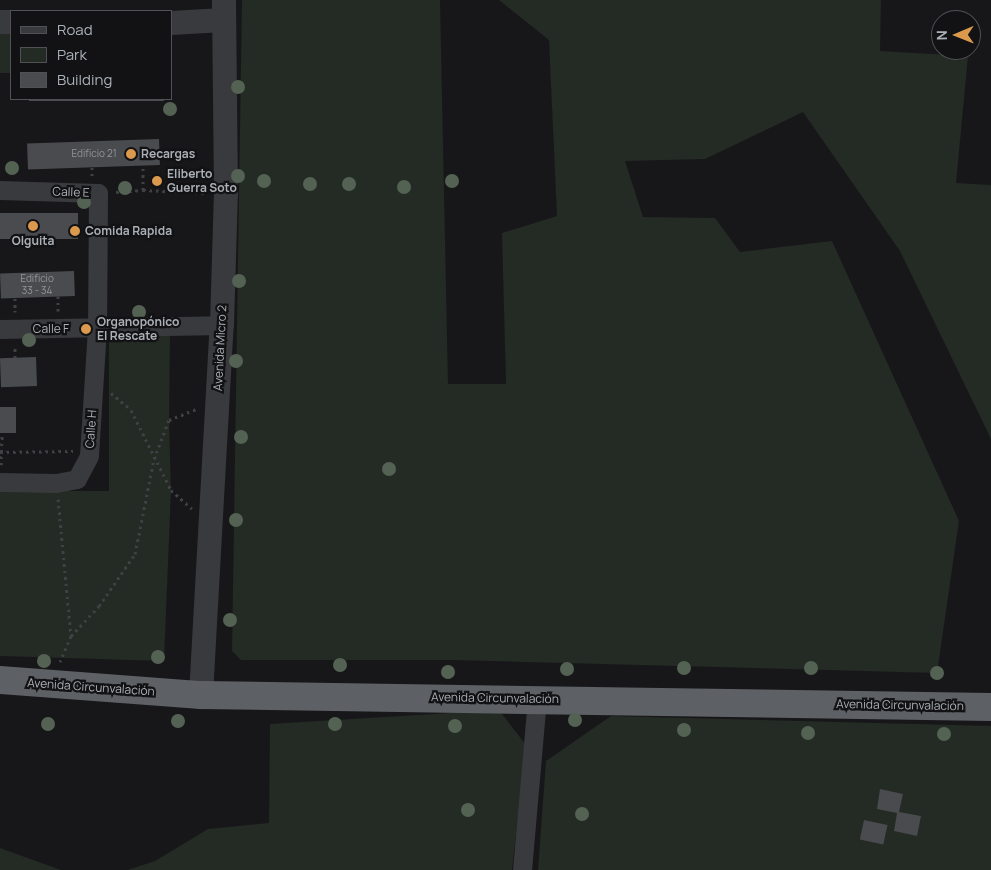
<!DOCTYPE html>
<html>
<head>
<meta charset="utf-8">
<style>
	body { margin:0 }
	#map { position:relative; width:991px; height:870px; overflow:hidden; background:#171719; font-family:Manrope,sans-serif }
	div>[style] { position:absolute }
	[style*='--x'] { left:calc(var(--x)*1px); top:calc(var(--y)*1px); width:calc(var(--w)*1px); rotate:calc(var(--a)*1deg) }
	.green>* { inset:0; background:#242a24; transform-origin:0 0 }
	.building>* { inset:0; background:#494b4e; transform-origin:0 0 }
	.path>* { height:3px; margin-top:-1.5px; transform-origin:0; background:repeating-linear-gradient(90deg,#3f4144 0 2.5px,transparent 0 6.5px) }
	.minor>* { height:19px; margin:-9.5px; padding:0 9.5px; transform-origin:9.5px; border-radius:9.5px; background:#393a3d }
	.tertiary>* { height:24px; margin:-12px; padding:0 12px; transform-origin:12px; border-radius:12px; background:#393a3d }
	.trunk>* { height:28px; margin:-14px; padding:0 14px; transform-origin:14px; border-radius:14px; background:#5d6065 }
	.trees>* { width:14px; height:14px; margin:-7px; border-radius:50%; background:#546254 }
	.dots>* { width:14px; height:14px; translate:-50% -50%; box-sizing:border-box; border:2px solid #121214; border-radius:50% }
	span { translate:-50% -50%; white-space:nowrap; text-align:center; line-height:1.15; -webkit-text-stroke:4.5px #121214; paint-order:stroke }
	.number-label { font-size:10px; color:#92979d }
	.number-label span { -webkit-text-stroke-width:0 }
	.poi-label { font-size:12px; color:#abb0b7; font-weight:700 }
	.left { translate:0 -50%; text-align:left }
	.street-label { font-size:12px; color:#abb0b7 }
	.legend { position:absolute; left:10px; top:10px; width:162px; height:90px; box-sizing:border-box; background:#121214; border:1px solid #4f5155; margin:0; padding:6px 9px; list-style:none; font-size:15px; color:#abb0b7 }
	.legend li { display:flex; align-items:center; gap:10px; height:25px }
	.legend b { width:25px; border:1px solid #4f5155 }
	.north { position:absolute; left:931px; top:10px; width:50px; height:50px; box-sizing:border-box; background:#121214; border:1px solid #4f5155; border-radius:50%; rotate:269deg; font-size:14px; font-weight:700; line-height:20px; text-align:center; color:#abb0b7 }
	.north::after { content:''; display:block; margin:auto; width:18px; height:22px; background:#db994d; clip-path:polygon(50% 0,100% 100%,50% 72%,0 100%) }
</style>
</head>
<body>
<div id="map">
	<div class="green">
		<div style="clip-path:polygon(242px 0,440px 0,448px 384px,506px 384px,502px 233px,557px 216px,549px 40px,499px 0,881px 0,880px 51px,968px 56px,956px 183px,991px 185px,991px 439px,900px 251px,803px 112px,705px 159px,625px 161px,643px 217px,715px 218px,740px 252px,832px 241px,959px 521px,937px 673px,453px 660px,241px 660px,232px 651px)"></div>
		<div style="left:0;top:25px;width:11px;height:48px"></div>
		<div style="clip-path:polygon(109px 335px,170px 336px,169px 420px,171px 490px,164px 661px,0 656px,0 491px,109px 491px)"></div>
		<div style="clip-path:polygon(499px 710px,526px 745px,512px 870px,128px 870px,155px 861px,208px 829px,269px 823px,270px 724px)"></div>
		<div style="clip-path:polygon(611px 716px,991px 726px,991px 870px,538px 870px,546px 761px)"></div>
		<div style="clip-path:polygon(0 848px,61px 870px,0 870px)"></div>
	</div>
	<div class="building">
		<div style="left:29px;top:99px;width:135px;height:2px"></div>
		<div style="left:159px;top:139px;width:26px;height:132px;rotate:88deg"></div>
		<div style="left:78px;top:213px;width:26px;height:78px;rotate:90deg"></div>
		<div style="left:74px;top:271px;width:25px;height:74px;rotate:88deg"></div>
		<div style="left:36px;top:357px;width:29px;height:36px;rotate:88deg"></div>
		<div style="left:0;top:407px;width:16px;height:26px"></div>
		<div style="clip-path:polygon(880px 789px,903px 794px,899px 812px,921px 816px,917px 836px,894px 831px,897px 813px,877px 809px)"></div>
		<div style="left:864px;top:820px;width:24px;height:20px;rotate:12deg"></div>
	</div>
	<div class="path">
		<div style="--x:92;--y:167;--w:10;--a:90"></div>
		<div style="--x:143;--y:190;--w:24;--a:-90"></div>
		<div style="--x:116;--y:192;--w:27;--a:-4"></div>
		<div style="--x:143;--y:190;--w:64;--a:2.7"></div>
		<div style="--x:58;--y:296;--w:15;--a:90"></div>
		<div style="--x:15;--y:298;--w:14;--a:90"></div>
		<div style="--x:15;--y:358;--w:13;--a:-90"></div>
		<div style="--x:111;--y:393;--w:26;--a:40"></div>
		<div style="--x:131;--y:410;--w:89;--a:63.4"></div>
		<div style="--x:171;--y:490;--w:28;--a:42"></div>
		<div style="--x:0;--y:452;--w:73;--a:-0.8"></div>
		<div style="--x:1;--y:465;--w:32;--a:-88"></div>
		<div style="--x:58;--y:499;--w:138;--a:84.6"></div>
		<div style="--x:71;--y:636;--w:28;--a:113"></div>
		<div style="--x:71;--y:636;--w:41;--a:-47"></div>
		<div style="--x:99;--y:606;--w:63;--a:-55.3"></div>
		<div style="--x:135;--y:554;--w:97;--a:-78.7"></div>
		<div style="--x:154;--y:459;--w:42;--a:-69"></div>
		<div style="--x:169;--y:420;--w:31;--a:-22"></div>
	</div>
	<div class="minor">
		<div style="--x:0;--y:190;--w:98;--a:1.8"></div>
		<div style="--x:98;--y:193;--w:135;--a:90.4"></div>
		<div style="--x:97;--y:328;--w:128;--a:93.6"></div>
		<div style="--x:89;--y:456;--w:26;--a:118"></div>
		<div style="--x:77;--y:479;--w:21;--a:169"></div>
		<div style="--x:56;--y:483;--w:56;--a:-179"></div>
		<div style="--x:0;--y:329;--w:222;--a:-1"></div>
		<div style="--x:522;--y:870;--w:172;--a:-85"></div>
	</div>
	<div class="tertiary">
		<div style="--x:0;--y:22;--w:11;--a:0"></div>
		<div style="--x:171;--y:23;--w:53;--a:-3.2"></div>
		<div style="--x:201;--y:695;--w:371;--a:-86.8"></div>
		<div style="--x:222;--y:325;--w:131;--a:-88.3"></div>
		<div style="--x:226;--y:194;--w:194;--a:-90.6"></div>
	</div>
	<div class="trunk">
		<div style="--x:0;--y:680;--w:202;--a:4.3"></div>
		<div style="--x:201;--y:695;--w:790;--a:0.87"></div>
	</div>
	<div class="trees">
		<div style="left:238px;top:87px"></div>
		<div style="left:170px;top:109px"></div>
		<div style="left:12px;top:168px"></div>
		<div style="left:238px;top:176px"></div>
		<div style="left:264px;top:181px"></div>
		<div style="left:452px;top:181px"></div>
		<div style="left:310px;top:184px"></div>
		<div style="left:349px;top:184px"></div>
		<div style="left:404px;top:187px"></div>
		<div style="left:125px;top:188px"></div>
		<div style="left:84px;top:202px"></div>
		<div style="left:239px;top:281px"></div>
		<div style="left:139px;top:312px"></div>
		<div style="left:29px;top:340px"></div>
		<div style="left:236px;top:361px"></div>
		<div style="left:241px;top:437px"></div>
		<div style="left:389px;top:469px"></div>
		<div style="left:236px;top:520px"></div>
		<div style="left:230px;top:620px"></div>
		<div style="left:158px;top:657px"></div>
		<div style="left:44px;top:661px"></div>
		<div style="left:340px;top:665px"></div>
		<div style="left:684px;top:668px"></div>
		<div style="left:811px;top:668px"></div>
		<div style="left:567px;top:669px"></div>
		<div style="left:448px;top:672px"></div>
		<div style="left:937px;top:673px"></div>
		<div style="left:575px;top:720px"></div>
		<div style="left:178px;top:721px"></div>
		<div style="left:48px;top:724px"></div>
		<div style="left:335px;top:724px"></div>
		<div style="left:455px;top:726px"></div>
		<div style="left:684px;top:730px"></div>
		<div style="left:808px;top:733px"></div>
		<div style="left:944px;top:734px"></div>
		<div style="left:468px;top:810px"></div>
		<div style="left:582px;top:814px"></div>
	</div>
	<div class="dots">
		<div style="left:131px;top:154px;background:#db994d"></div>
		<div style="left:157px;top:181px;background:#db994d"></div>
		<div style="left:33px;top:226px;background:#db994d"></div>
		<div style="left:75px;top:231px;background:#db994d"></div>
		<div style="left:86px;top:329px;background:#db994d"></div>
	</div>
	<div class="number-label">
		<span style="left:94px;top:154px">Edificio 21</span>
		<span style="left:37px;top:284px">Edificio<br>33 - 34</span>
	</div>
	<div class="poi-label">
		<span class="left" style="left:141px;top:154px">Recargas</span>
		<span class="left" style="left:167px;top:181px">Eliberto<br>Guerra Soto</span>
		<span class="left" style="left:85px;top:231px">Comida Rapida</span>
		<span style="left:33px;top:241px">Olguita</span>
		<span class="left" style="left:97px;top:329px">Organopónico<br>El Rescate</span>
	</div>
	<div class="street-label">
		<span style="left:71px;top:192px;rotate:2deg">Calle E</span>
		<span style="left:51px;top:329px">Calle F</span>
		<span style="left:220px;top:348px;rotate:-87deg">Avenida Micro 2</span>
		<span style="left:91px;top:429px;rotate:-86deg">Calle H</span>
		<span style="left:91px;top:687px;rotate:4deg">Avenida Circunvalación</span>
		<span style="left:495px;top:698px;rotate:1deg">Avenida Circunvalación</span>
		<span style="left:900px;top:705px;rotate:1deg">Avenida Circunvalación</span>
	</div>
	<ul class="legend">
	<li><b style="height:6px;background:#393a3d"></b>Road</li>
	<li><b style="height:14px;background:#242a24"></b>Park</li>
	<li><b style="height:14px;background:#494b4e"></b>Building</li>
	</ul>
	<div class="north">N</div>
</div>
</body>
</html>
